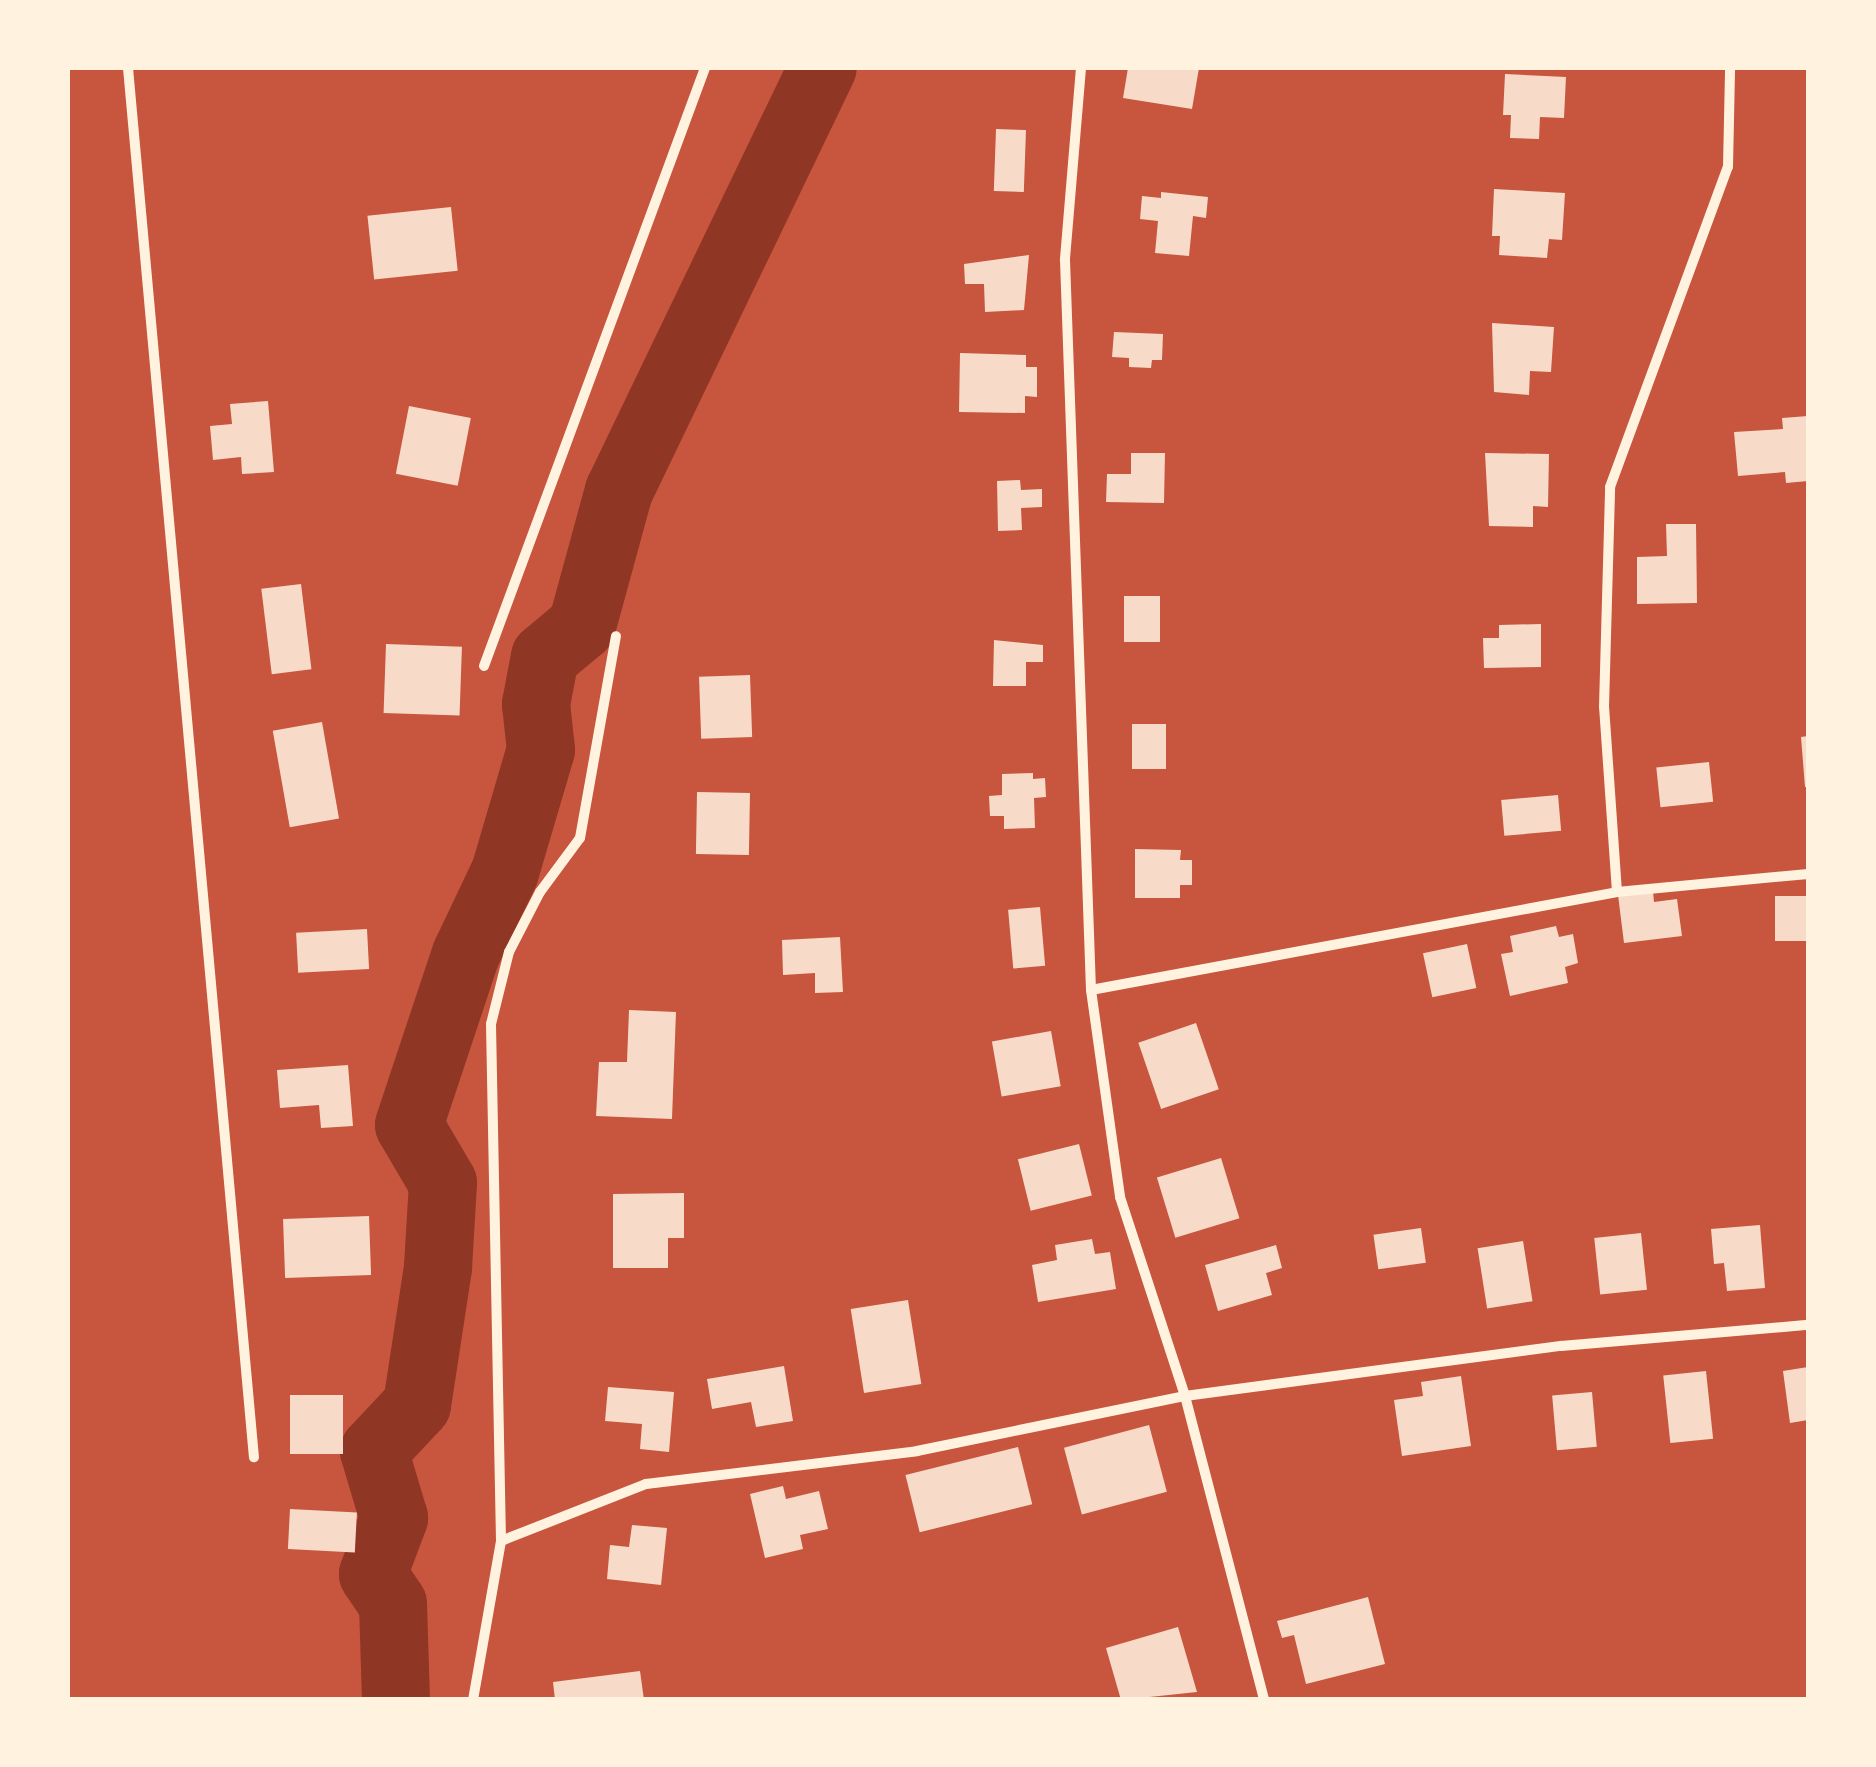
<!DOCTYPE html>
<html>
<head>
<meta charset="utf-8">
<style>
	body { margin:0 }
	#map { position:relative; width:1876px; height:1767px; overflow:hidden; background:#c8553d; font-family:"Work Sans",sans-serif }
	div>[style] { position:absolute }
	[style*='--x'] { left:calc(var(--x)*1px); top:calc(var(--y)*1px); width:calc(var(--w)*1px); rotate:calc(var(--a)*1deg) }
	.river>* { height:68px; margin:-34px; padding:0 34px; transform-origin:34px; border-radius:34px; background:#8f3625 }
	.building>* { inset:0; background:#f7dbc8; transform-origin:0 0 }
	.minor>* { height:10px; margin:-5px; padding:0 5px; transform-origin:5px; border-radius:5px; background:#fff3e0 }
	span { translate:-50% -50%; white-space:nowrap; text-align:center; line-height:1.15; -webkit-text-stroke:8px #fff3e0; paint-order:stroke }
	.frame { position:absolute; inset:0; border:70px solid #fff3e0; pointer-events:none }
</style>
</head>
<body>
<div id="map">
	<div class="river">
		<div style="--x:396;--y:1700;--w:96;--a:-91.8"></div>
		<div style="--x:393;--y:1604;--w:36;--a:-124"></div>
		<div style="--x:373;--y:1574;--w:60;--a:-69.4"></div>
		<div style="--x:394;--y:1518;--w:70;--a:-106.6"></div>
		<div style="--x:374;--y:1451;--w:63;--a:-46.9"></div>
		<div style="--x:417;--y:1405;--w:140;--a:-81.3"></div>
		<div style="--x:438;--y:1267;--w:84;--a:-86.6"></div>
		<div style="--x:443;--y:1183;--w:67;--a:-120.4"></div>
		<div style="--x:409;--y:1125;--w:180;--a:-71.6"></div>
		<div style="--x:466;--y:954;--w:91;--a:-64.6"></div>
		<div style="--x:505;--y:872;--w:127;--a:-73.6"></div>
		<div style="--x:541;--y:750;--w:46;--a:-96.2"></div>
		<div style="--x:536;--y:704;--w:48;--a:-79.2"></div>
		<div style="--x:545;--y:657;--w:48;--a:-40"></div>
		<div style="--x:582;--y:626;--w:140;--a:-74.7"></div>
		<div style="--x:619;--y:491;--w:470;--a:-64.3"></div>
	</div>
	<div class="building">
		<div style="clip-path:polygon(1128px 68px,1199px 68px,1192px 109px,1123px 98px)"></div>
		<div style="clip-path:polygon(1505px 74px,1566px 77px,1564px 118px,1540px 117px,1539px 139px,1510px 138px,1511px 115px,1503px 115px)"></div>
		<div style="left:996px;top:129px;width:30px;height:62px;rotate:2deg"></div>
		<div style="clip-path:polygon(1494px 189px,1565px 193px,1562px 240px,1549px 239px,1547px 258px,1499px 255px,1500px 236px,1492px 236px)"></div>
		<div style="clip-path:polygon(1161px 192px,1208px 197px,1206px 218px,1193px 216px,1189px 256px,1155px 253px,1158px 221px,1140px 219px,1142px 196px,1161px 198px)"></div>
		<div style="left:451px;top:207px;width:64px;height:84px;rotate:84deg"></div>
		<div style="clip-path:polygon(1029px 255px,1024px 310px,985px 312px,984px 284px,965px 284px,964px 264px)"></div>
		<div style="clip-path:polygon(1492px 323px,1554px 327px,1551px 372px,1530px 371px,1529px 395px,1494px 392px)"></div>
		<div style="clip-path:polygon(1114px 332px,1163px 334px,1162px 360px,1152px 360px,1151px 368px,1129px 367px,1129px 358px,1112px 357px)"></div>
		<div style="clip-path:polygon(960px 353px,1026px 355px,1026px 367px,1037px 367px,1037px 397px,1025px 396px,1025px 413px,959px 412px)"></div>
		<div style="clip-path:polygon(268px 401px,274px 472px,242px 474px,241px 457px,213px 460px,210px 426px,232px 424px,230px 404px)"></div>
		<div style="left:409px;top:406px;width:63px;height:69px;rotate:11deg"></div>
		<div style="clip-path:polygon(1808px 416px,1808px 481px,1786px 483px,1785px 472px,1738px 476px,1734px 432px,1783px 429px,1782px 418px)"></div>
		<div style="clip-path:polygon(1131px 453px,1165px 453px,1164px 503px,1106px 502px,1107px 474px,1131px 474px)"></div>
		<div style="clip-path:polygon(1485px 453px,1549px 454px,1548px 507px,1533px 506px,1533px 527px,1489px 526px)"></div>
		<div style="clip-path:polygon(1020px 480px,1021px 490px,1042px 489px,1042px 507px,1021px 508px,1022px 530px,998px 531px,997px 481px)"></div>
		<div style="clip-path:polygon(1666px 524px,1696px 524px,1697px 603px,1637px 604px,1637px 557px,1667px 556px)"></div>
		<div style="left:301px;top:584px;width:86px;height:40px;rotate:83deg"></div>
		<div style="left:1124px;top:596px;width:36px;height:46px"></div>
		<div style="clip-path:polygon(1541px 624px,1541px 667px,1484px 668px,1483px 638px,1499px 638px,1499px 625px)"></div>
		<div style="clip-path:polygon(994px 640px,1043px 645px,1043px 662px,1026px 662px,1026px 686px,993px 686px)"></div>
		<div style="left:386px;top:644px;width:76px;height:69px;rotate:2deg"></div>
		<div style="left:750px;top:675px;width:62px;height:51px;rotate:88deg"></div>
		<div style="left:322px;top:722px;width:98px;height:50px;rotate:80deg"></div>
		<div style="left:1132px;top:724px;width:34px;height:45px"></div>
		<div style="clip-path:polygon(1808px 736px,1808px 787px,1805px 787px,1801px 737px)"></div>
		<div style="left:1709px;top:762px;width:40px;height:53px;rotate:84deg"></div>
		<div style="clip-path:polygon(1033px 773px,1033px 779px,1045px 778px,1046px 797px,1034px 798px,1035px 828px,1004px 829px,1004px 816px,990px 816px,989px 796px,1002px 795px,1002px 774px)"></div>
		<div style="left:697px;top:792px;width:53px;height:62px;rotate:1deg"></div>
		<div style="left:1558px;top:795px;width:36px;height:57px;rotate:85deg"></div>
		<div style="clip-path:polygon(1135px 849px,1181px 850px,1180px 860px,1192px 860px,1192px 885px,1180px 885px,1180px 898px,1135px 898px)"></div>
		<div style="clip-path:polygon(1653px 891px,1654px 902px,1677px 899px,1682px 936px,1624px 943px,1618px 895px)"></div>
		<div style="left:1808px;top:896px;width:45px;height:33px;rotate:90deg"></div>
		<div style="left:1040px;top:907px;width:59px;height:32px;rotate:85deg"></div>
		<div style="clip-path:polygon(1556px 926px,1559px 937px,1573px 934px,1578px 963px,1565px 967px,1568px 983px,1510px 996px,1501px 954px,1513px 952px,1510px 936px)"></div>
		<div style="left:367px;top:929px;width:40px;height:71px;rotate:87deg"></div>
		<div style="clip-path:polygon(840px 937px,843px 992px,815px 993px,815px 973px,783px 975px,782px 940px)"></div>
		<div style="left:1467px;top:944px;width:45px;height:45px;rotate:78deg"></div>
		<div style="clip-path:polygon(629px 1010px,676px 1012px,672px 1119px,596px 1116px,599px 1062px,627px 1062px)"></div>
		<div style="left:1196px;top:1023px;width:70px;height:61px;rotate:71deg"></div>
		<div style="left:1051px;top:1031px;width:56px;height:60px;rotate:80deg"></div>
		<div style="clip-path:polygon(348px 1065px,353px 1126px,321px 1128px,319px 1105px,280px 1108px,277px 1070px)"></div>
		<div style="left:1079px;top:1144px;width:53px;height:63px;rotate:76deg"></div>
		<div style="left:1221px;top:1158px;width:63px;height:67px;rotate:73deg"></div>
		<div style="clip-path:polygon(684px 1193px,684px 1238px,668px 1238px,668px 1268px,613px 1268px,613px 1194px)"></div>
		<div style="left:369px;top:1216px;width:59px;height:86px;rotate:88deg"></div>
		<div style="clip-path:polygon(1760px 1225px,1765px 1288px,1727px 1291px,1724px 1263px,1714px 1264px,1711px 1229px)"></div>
		<div style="left:1421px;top:1228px;width:35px;height:48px;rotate:82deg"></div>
		<div style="left:1641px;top:1233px;width:57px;height:47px;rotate:84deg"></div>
		<div style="clip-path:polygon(1092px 1239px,1095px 1254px,1110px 1252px,1116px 1289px,1038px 1302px,1032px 1265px,1057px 1260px,1055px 1245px)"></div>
		<div style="left:1523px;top:1241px;width:61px;height:46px;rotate:81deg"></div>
		<div style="clip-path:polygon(1276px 1245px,1282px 1268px,1266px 1273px,1272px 1295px,1218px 1311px,1205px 1265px)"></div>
		<div style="left:908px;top:1300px;width:85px;height:58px;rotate:81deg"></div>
		<div style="clip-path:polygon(784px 1366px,793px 1421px,756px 1427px,751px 1402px,712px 1409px,707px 1379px)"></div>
		<div style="clip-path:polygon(1808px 1367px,1808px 1420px,1790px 1423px,1783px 1371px)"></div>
		<div style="left:1706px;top:1371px;width:68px;height:43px;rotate:84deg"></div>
		<div style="clip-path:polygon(1461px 1376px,1471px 1446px,1402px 1456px,1394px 1400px,1423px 1396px,1421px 1382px)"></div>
		<div style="clip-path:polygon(608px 1387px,674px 1392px,669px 1452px,640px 1449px,642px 1424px,605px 1421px)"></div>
		<div style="left:1592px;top:1392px;width:55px;height:40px;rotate:85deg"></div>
		<div style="left:290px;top:1395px;width:53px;height:59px"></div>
		<div style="left:1149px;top:1425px;width:69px;height:88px;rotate:75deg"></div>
		<div style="left:1018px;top:1447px;width:59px;height:116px;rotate:76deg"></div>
		<div style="clip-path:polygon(783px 1486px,786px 1499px,819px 1491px,828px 1529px,800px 1535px,803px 1549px,765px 1558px,750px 1494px)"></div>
		<div style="left:290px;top:1509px;width:67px;height:40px;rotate:3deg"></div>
		<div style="clip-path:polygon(632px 1525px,667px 1528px,661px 1585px,607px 1579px,610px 1545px,629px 1547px)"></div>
		<div style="clip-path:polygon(1368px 1597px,1385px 1664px,1306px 1684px,1294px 1635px,1282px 1638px,1277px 1621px)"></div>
		<div style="clip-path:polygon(1178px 1627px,1197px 1692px,1121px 1700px,1106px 1648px)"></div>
		<div style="clip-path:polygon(640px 1671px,644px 1700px,555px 1700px,553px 1682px)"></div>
	</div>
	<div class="minor">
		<div style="--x:128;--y:68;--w:1395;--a:84.82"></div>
		<div style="--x:1081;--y:68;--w:193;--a:94.8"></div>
		<div style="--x:1065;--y:260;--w:730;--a:87.96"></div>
		<div style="--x:1091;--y:990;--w:209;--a:82"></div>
		<div style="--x:1120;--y:1197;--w:209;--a:71.9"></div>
		<div style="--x:1185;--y:1396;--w:314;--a:75.4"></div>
		<div style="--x:484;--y:666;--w:638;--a:-69.72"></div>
		<div style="--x:1617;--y:892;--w:185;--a:-94"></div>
		<div style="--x:1604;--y:707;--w:220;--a:-88.4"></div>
		<div style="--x:1610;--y:487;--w:341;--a:-69.8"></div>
		<div style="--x:1728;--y:167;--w:99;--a:-88.8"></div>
		<div style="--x:1091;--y:990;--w:535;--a:-10.55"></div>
		<div style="--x:1617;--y:892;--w:192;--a:-5.4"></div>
		<div style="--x:501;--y:1541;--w:156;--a:-21.5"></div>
		<div style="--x:646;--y:1484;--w:273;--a:-6.9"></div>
		<div style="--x:917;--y:1451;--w:274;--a:-11.6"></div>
		<div style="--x:1185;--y:1396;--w:379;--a:-7.6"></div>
		<div style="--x:1561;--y:1346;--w:248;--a:-4.9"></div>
		<div style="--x:473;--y:1700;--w:161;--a:-80"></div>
		<div style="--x:501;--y:1541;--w:517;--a:-91.11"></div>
		<div style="--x:491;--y:1024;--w:74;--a:-76"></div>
		<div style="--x:509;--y:952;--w:68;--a:-62.7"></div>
		<div style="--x:540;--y:892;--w:67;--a:-53.5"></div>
		<div style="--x:580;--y:838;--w:205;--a:-79.9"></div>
	</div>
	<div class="frame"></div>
</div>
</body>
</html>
